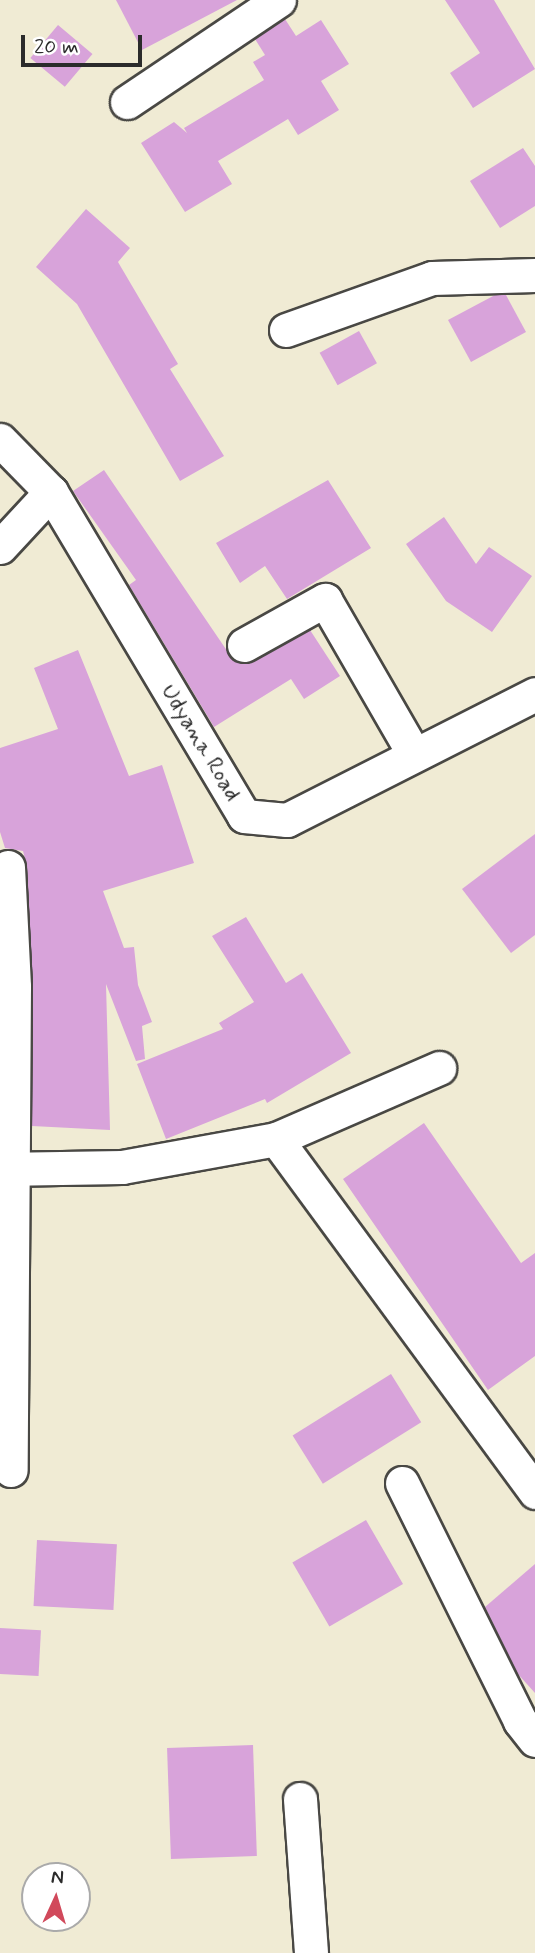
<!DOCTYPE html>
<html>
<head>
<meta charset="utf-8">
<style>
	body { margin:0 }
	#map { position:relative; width:535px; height:1953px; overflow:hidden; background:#f0ebd4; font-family:Mynerve,sans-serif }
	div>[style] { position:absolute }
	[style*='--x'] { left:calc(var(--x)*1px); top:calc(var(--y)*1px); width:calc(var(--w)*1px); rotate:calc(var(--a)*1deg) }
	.building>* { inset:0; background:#d8a3da; transform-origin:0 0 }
	.roads { filter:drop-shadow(2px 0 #494844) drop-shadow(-2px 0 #494844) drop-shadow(0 2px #494844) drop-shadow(0 -2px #494844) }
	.minor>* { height:33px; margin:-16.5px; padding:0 16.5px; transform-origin:16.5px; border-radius:16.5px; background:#fff }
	span { translate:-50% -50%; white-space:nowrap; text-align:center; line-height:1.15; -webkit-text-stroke:5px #fff; paint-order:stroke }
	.street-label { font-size:23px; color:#2b2b2b }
	.north { position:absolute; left:21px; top:1862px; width:70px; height:70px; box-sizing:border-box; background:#fff; border:2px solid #aaa; border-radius:50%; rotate:4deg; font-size:19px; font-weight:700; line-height:28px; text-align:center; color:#2b2b2b }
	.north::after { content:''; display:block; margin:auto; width:24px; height:32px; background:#d1495b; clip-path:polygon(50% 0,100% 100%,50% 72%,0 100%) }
	.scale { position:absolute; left:21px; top:35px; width:121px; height:32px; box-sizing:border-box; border:4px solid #2b2b2b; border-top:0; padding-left:9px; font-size:21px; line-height:24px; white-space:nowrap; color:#2b2b2b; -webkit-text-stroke:5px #fff; paint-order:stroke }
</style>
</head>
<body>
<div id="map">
	<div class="building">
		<div style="clip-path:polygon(116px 0,237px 0,142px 50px)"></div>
		<div style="clip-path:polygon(445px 0,494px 0,535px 69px,473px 108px,450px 73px,480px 53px)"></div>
		<div style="clip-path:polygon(285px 19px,296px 36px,321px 20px,349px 64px,321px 81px,339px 110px,298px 135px,288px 119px,218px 161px,232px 184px,185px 212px,141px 143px,174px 122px,187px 133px,184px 128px,264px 80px,253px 62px,265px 55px,255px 39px)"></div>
		<div style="left:58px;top:25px;width:45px;height:43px;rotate:40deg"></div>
		<div style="clip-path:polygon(523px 148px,535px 166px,535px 206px,500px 228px,470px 181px)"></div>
		<div style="clip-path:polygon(86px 209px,130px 248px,118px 262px,178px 364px,170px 369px,224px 456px,180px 481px,77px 304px,36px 267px)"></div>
		<div style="clip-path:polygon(495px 295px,506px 295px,526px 332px,471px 362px,448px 320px)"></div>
		<div style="left:359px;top:331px;width:37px;height:45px;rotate:61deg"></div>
		<div style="clip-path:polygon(104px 470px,234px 661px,253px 662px,310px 630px,340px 676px,304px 699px,291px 679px,214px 727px,129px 585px,136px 580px,73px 491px)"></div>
		<div style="clip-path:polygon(328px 480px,371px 548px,287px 599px,265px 566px,240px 583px,216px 543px)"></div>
		<div style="clip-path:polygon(444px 517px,476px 564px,489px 547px,532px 576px,492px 632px,446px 601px,406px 544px)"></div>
		<div style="clip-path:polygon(78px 650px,129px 776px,162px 765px,194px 863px,103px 891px,124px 948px,134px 947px,138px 985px,152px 1022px,142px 1026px,145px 1059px,136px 1061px,106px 984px,110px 1130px,32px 1126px,27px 866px,23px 851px,5px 848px,0 832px,0 748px,58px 729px,34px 668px)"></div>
		<div style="clip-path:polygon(535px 834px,535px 935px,511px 953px,462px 889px)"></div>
		<div style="clip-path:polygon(246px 917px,286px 983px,302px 973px,351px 1053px,267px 1103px,265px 1099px,166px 1139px,137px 1064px,223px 1029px,219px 1023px,254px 1002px,212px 936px)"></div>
		<div style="clip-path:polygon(424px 1123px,521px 1263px,535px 1253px,535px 1356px,488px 1390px,343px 1179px)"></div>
		<div style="left:391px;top:1374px;width:57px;height:116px;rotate:58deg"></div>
		<div style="left:366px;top:1520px;width:74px;height:85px;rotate:60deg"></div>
		<div style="left:37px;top:1540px;width:80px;height:66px;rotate:3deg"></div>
		<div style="clip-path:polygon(535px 1564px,535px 1693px,517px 1673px,485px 1607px)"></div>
		<div style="left:0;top:1628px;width:41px;height:46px;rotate:3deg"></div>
		<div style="left:253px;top:1745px;width:111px;height:86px;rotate:88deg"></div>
	</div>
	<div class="roads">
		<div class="minor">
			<div style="--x:127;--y:102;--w:183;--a:-33.9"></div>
			<div style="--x:286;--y:330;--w:155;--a:-19.6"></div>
			<div style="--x:432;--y:278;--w:103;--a:-1.7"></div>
			<div style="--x:0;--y:440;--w:73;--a:45.6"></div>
			<div style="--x:51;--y:492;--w:377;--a:59.2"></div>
			<div style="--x:244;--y:816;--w:43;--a:5.3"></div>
			<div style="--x:287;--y:820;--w:278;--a:-26.9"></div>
			<div style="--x:0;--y:547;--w:75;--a:-47.2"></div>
			<div style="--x:244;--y:645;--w:93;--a:-29.1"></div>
			<div style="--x:325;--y:600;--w:178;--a:60"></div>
			<div style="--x:8;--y:867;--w:120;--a:87.1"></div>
			<div style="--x:14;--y:987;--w:483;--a:90.4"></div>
			<div style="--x:276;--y:1139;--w:438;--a:53.7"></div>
			<div style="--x:0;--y:1169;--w:122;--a:-0.9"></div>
			<div style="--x:122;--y:1167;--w:157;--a:-10.3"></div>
			<div style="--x:276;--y:1139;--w:178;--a:-23.5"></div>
			<div style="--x:402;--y:1483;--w:266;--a:63.6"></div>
			<div style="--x:520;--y:1721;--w:24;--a:52"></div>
			<div style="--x:300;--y:1799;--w:154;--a:85.9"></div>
		</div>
	</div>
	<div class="street-label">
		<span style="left:200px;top:743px;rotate:59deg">Udyana Road</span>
	</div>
	<div class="north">N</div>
	<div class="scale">20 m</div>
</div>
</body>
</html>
